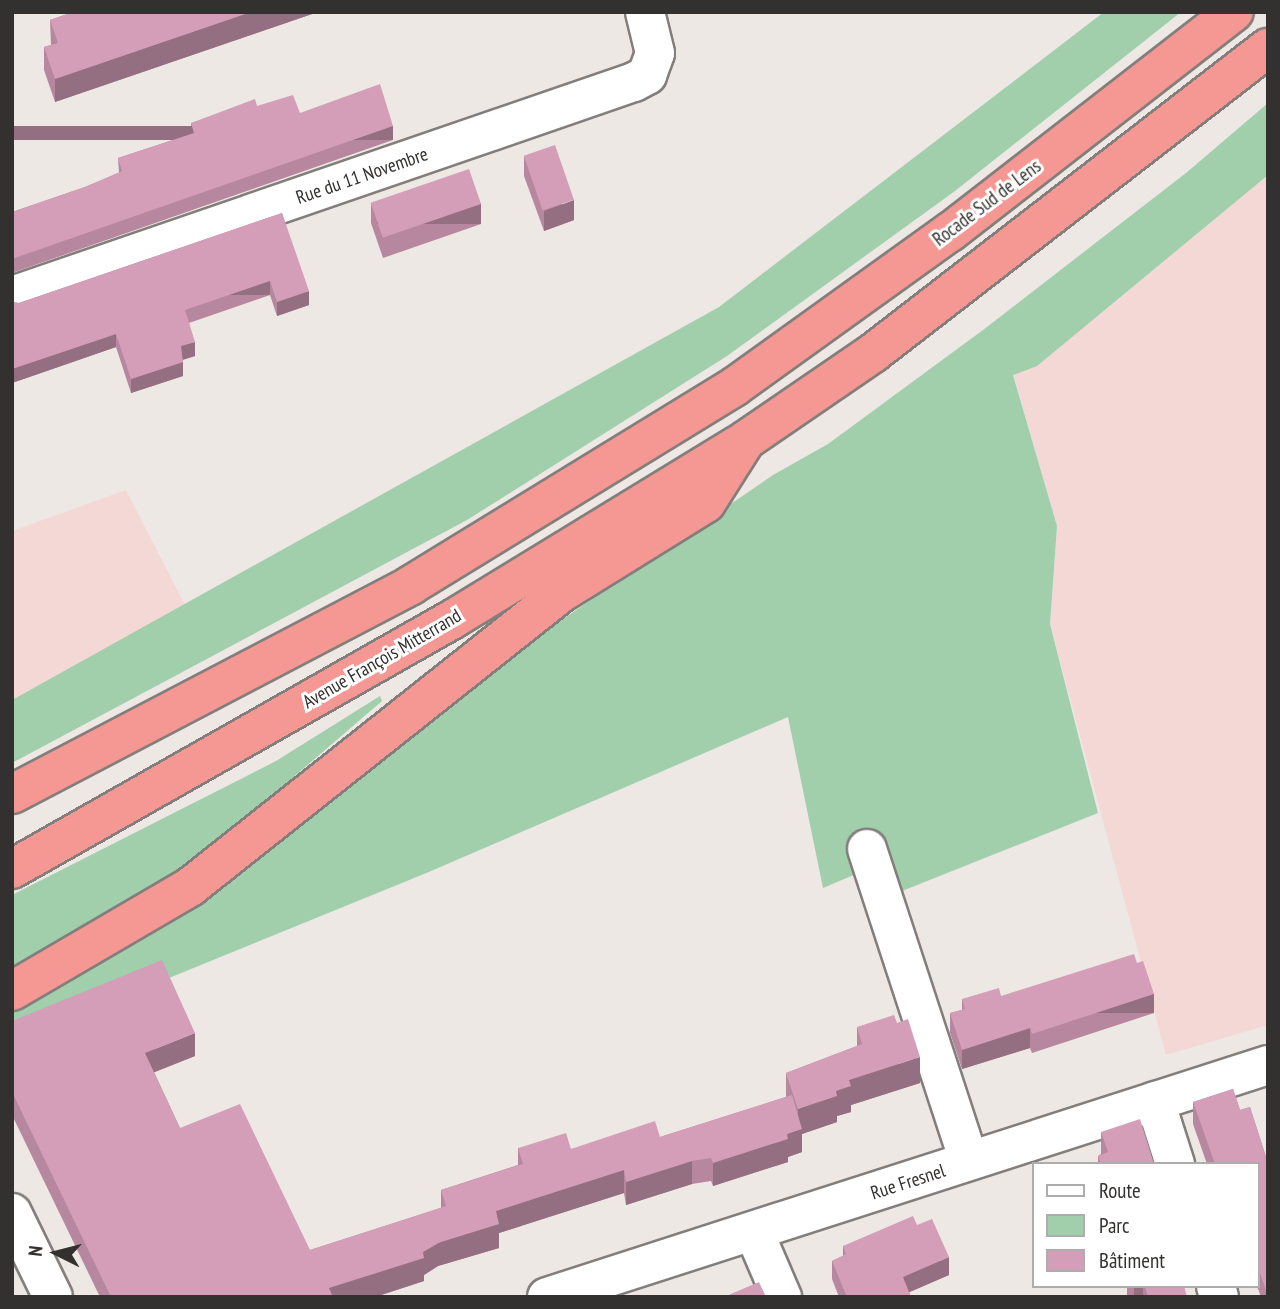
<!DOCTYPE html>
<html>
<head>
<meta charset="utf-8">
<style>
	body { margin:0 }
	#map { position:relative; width:1280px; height:1309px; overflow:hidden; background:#ede8e4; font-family:"PT Sans Narrow",sans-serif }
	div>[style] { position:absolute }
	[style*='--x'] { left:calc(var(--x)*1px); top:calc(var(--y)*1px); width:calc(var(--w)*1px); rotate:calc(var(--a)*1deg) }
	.industrial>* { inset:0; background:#f3d8d6 }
	.green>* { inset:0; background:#a1cfab }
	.roads { filter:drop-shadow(2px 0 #837e7b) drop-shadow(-2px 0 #837e7b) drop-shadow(0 2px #837e7b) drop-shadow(0 -2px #837e7b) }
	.minor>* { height:38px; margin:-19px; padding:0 19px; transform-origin:19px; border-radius:19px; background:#fff }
	.highway>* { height:38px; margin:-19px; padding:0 19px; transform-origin:19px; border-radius:19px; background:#f59792 }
	.wall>* { inset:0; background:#b6879e; transform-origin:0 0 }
	.shaded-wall>* { inset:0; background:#946e81; transform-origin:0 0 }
	.building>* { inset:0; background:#d49db8; transform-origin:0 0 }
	span { translate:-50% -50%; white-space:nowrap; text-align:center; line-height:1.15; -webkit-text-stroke:6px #fff; paint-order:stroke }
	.street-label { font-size:19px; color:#33312f }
	.frame { position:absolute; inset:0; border:14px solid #33312f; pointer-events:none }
	.legend { position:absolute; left:1032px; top:1162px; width:228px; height:126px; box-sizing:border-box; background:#fff; border:2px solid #adadac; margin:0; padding:9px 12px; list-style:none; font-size:21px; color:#33312f }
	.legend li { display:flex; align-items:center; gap:14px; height:35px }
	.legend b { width:35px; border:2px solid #adadac }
	.north { position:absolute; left:21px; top:1218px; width:70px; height:70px; -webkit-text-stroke:5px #fff; paint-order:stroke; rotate:276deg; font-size:19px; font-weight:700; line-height:28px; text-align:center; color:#33312f }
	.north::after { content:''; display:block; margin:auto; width:24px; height:32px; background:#33312f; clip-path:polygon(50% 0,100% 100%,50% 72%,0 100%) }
</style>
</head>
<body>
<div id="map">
	<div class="industrial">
		<div style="clip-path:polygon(1268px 136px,1268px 1025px,1166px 1055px,1050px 624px,1057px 526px,1007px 352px)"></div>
		<div style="clip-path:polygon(126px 490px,185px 605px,12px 700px,12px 531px)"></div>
	</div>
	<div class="green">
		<div style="clip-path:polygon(1104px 12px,1181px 12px,955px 191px,727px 356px,467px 520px,12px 763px,12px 700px,719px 307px)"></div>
		<div style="clip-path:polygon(1268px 103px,1268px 175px,1037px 366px,1013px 375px,1057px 526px,1050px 624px,1098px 813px,892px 895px,882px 863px,823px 888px,788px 717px,424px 874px,12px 1042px,12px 1010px,200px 901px,499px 663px,773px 475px,828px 444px,983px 330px,1186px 173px)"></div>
		<div style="clip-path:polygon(380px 696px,382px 701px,289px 781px,167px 879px,12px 969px,12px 895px,276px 761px)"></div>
	</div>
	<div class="roads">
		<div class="minor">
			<div style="--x:12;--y:296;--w:658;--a:-18.99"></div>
			<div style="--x:634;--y:82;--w:15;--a:-28"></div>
			<div style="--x:647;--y:75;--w:23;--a:-70"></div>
			<div style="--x:655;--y:53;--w:42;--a:-103.7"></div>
			<div style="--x:867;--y:849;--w:328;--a:71.9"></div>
			<div style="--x:1155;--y:1101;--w:66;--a:72.4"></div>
			<div style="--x:12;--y:1213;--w:93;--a:64"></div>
			<div style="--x:754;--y:1232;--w:71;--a:66.7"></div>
			<div style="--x:1216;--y:1286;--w:11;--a:75"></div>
			<div style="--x:547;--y:1297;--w:757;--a:-17.84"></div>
		</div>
		<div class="highway">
			<div style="--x:12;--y:794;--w:450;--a:-27.6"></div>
			<div style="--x:411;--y:585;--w:379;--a:-31.5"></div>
			<div style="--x:734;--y:387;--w:266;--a:-35.7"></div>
			<div style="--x:950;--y:232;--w:359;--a:-37.8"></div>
			<div style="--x:12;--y:869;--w:507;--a:-29.55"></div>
			<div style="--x:453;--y:619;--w:334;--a:-31.4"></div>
			<div style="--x:12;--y:991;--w:206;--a:-30.3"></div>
			<div style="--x:190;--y:887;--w:477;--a:-38.4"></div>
			<div style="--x:564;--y:591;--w:167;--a:-31.8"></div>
			<div style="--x:706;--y:503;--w:75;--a:-57.6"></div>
			<div style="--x:746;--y:440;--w:154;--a:-34.4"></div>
			<div style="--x:873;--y:353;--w:499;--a:-37.7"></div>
		</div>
	</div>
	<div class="wall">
		<div style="clip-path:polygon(73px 12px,318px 12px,55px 102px,44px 70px,44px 47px,51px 45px,50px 20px)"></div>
		<div style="clip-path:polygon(257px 106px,300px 113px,393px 140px,12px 273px,12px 212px,85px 187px,119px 173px,118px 158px,191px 134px,191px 123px)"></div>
		<div style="clip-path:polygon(524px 156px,574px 220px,544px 231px,524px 176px)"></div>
		<div style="clip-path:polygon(371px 203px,481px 224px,383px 258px,371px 223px)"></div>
		<div style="clip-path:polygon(282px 213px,309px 305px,277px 316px,270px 295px,189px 323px,195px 356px,183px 360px,183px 376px,131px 393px,116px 347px,12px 383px,12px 302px,19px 303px)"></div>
		<div style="clip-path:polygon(1001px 996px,1154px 1013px,1032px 1053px,1030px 1048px,962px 1069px,950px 1033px,950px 1013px,962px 1010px,962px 999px)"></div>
		<div style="clip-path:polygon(12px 1021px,195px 1056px,154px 1072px,180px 1128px,310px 1250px,441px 1208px,441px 1190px,518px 1165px,518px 1148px,571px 1149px,660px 1137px,786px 1097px,786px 1073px,857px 1046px,857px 1027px,920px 1083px,851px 1105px,851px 1112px,837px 1116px,837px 1122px,802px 1134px,802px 1152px,788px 1157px,788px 1162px,713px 1186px,711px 1181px,692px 1184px,626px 1205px,624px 1193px,499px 1233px,499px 1248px,438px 1266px,424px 1275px,424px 1281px,375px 1297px,100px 1297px,12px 1115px)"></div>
		<div style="clip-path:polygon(1233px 1089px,1240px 1110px,1250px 1107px,1268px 1163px,1268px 1297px,1261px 1297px,1257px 1286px,1257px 1164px,1207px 1164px,1193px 1124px,1193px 1102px)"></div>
		<div style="clip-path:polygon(1101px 1132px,1154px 1164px,1098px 1164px,1098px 1156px,1101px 1154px)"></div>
		<div style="clip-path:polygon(917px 1225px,949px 1275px,909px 1292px,911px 1297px,839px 1297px,832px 1279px,832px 1261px,843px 1256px,843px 1246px)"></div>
		<div style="left:1127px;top:1286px;width:57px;height:12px"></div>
	</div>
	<div class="shaded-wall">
		<div style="clip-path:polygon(251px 12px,318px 12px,55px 102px,55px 79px)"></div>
		<div style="left:393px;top:126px;width:14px;height:404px;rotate:90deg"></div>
		<div style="clip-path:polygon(574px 200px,574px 220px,544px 231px,544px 211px)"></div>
		<div style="left:481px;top:204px;width:20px;height:104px;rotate:90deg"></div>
		<div style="left:270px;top:281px;width:14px;height:90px;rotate:90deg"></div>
		<div style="clip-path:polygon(309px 291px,309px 305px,277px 316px,277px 302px)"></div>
		<div style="clip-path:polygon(116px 334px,116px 347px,12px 383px,12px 369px)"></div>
		<div style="clip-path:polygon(195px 342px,195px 356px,181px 360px,181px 346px)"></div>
		<div style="clip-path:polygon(183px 362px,183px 376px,131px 393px,131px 379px)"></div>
		<div style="left:1154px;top:994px;width:19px;height:128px;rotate:90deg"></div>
		<div style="clip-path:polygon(1030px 1028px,1030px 1048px,962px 1069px,962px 1050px)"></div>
		<div style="clip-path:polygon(195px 1033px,195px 1056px,145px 1076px,145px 1053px)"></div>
		<div style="clip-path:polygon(920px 1057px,920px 1083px,851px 1105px,851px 1112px,837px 1116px,837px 1122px,802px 1134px,802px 1152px,788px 1157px,788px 1162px,713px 1186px,713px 1163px,798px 1130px,798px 1109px,836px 1091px,849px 1080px)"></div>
		<div style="clip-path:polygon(692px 1161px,692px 1184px,626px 1205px,626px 1182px)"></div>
		<div style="clip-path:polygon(624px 1170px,624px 1193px,499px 1233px,499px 1248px,438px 1266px,424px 1275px,424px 1281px,375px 1297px,329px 1297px,329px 1288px,423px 1252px,496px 1211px)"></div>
		<div style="clip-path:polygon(949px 1257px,949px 1275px,903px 1295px,903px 1277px)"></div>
		<div style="left:1134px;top:1286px;width:9px;height:11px"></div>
	</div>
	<div class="building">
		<div style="clip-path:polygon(73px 12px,251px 12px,55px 79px,44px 47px,58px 43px,50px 20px)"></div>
		<div style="clip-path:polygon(380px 84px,393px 126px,12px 259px,12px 212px,85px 187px,122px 171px,118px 158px,194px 133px,191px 123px,255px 99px,257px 106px,293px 95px,300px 113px)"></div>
		<div style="left:555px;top:145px;width:58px;height:33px;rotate:71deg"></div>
		<div style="left:469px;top:169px;width:37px;height:104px;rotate:71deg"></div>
		<div style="clip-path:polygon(282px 213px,309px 291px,277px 302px,270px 281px,185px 310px,195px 342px,181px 346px,183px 362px,131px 379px,116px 334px,12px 369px,12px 302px,19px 303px)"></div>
		<div style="clip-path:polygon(1134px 954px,1137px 963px,1143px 961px,1154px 994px,1032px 1034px,1030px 1028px,962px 1050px,950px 1013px,965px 1009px,962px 999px,999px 988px,1001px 996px)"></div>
		<div style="clip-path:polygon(162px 960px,195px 1033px,145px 1053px,180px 1128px,240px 1104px,310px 1250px,446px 1206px,441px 1190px,523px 1164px,518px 1148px,566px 1133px,571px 1149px,655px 1121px,660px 1137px,792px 1095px,802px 1129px,787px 1134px,788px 1139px,713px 1163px,711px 1158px,692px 1161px,626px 1182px,624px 1170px,496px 1211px,499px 1224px,438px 1243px,423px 1252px,424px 1258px,329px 1288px,333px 1297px,111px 1297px,12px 1092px,12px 1021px)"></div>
		<div style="clip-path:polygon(894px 1015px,897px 1023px,908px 1019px,920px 1057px,849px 1080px,851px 1086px,836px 1091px,837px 1096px,798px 1109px,786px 1073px,862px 1044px,857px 1027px)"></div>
		<div style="clip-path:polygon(1233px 1089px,1240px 1110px,1250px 1107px,1268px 1163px,1268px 1297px,1257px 1264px,1257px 1164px,1215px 1164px,1193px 1102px)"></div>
		<div style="clip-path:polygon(1140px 1119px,1154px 1164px,1101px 1164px,1098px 1156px,1108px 1152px,1101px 1132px)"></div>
		<div style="clip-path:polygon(913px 1216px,917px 1225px,932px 1219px,949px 1257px,903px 1277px,911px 1297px,847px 1297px,832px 1261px,846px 1254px,843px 1246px)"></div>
		<div style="clip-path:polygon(759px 1282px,766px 1297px,724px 1297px)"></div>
		<div style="clip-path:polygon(1145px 1286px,1184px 1286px,1187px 1297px,1148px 1297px)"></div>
	</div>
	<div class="street-label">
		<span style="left:362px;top:176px;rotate:-19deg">Rue du 11 Novembre</span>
		<span style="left:987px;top:203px;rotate:-37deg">Rocade Sud de Lens</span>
		<span style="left:382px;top:659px;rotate:-30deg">Avenue François Mitterrand</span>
		<span style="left:908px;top:1182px;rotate:-18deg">Rue Fresnel</span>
	</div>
	<div class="frame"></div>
	<ul class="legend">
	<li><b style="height:9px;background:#fff"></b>Route</li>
	<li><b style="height:19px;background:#a1cfab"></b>Parc</li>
	<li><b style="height:19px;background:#d49db8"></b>Bâtiment</li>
	</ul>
	<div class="north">N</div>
</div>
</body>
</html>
